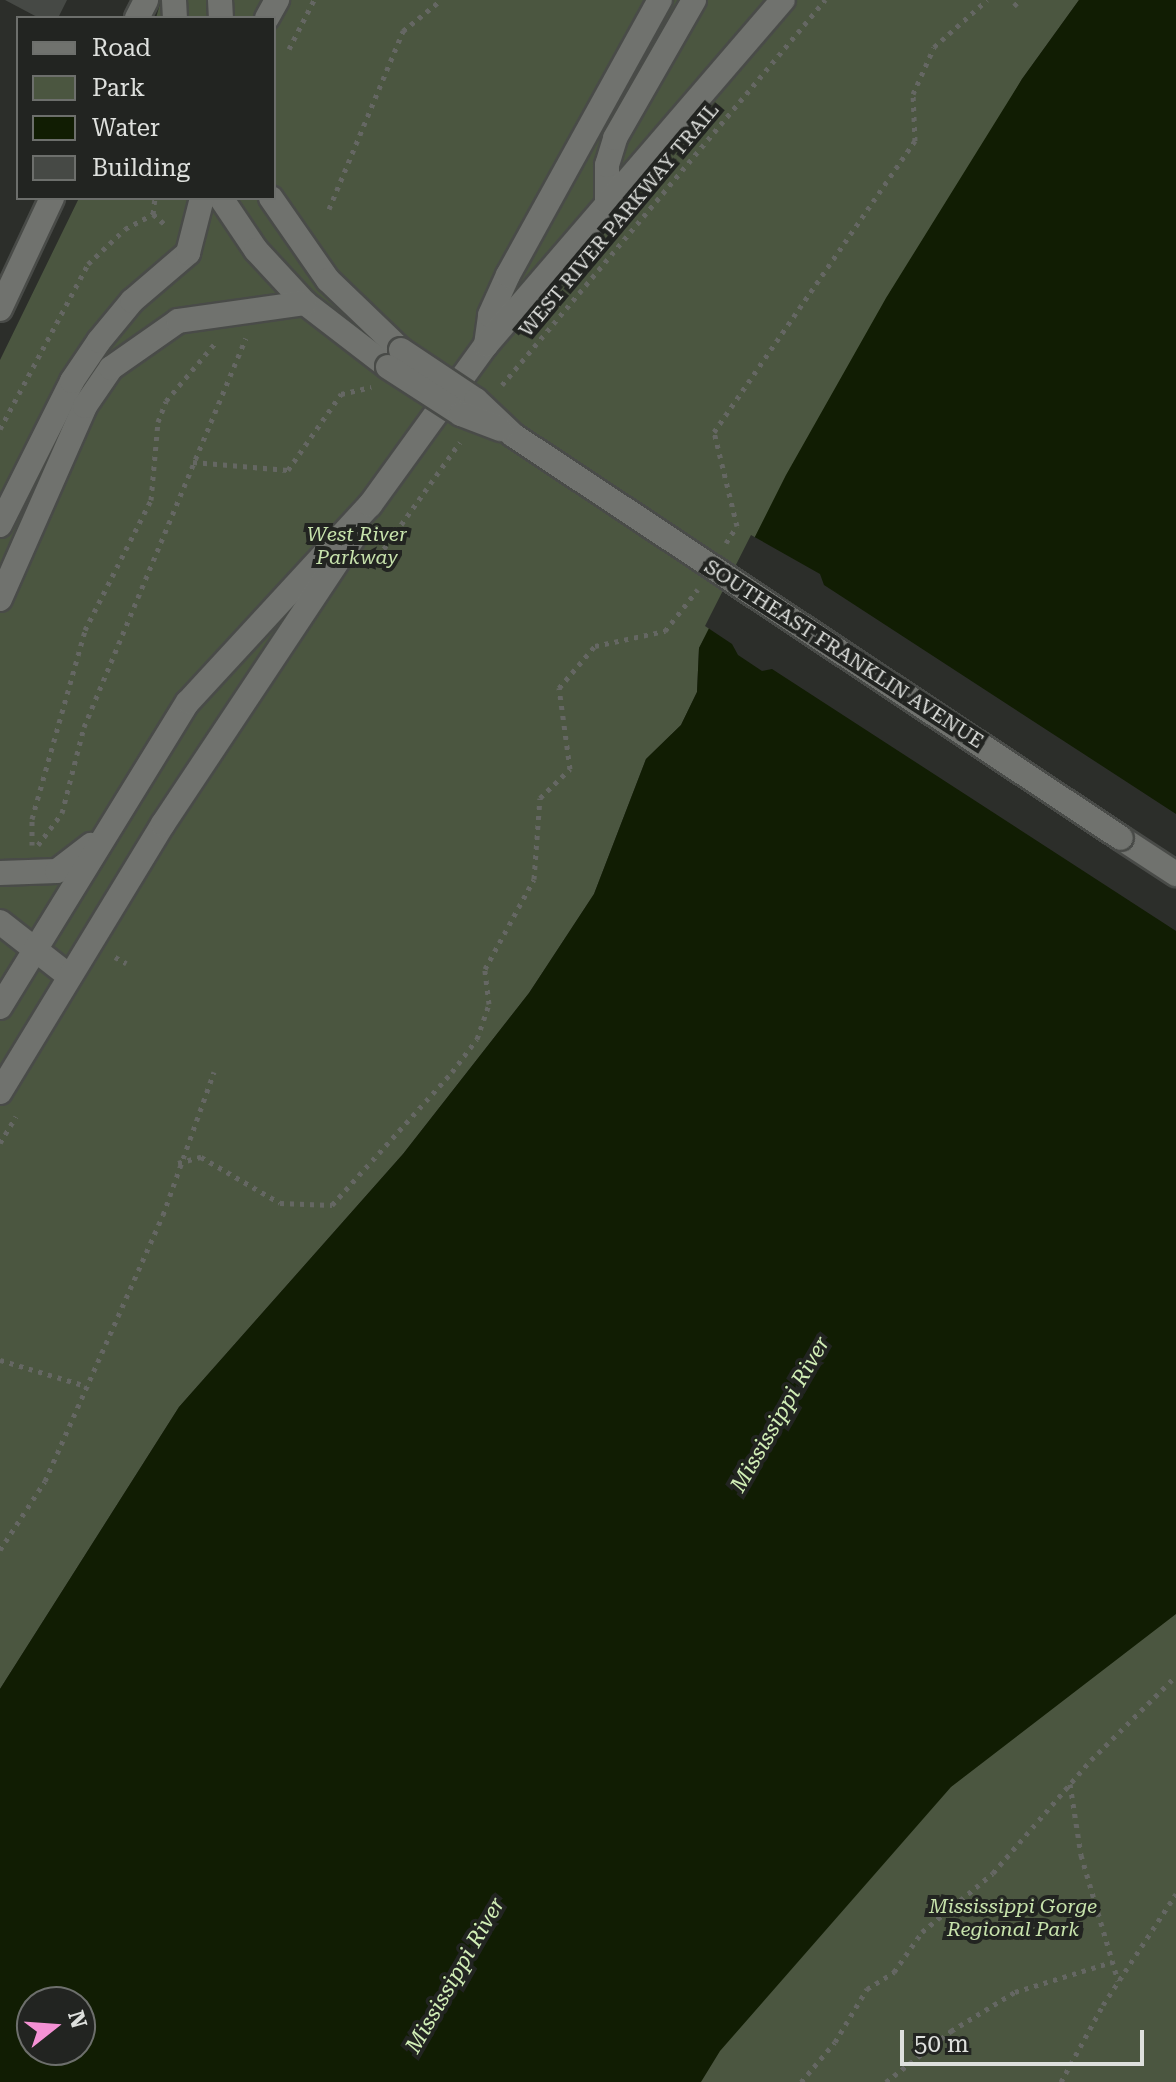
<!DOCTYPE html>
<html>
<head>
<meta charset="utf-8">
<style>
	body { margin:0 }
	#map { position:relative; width:1176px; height:2082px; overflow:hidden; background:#2c2e2a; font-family:"Roboto Serif",serif }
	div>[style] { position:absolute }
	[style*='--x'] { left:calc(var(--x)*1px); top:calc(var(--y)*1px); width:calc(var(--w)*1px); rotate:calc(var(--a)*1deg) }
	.green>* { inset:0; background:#4b5640 }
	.water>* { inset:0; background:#111d03 }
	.pier>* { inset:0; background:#2c2e2a }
	.building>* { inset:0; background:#464945 }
	.path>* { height:5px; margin-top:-2.5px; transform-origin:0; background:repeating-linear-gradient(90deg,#656763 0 4px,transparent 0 10px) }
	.roads { filter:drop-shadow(2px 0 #494b48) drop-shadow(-2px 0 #494b48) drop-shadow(0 2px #494b48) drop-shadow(0 -2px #494b48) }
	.minor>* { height:24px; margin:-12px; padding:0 12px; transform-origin:12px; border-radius:12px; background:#70726e }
	.bridges { filter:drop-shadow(2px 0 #494b48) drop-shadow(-2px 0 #494b48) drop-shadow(0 2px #494b48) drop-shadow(0 -2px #494b48) }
	.minor-bridge>* { height:24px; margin:-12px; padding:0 12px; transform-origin:12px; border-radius:12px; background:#70726e }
	span { translate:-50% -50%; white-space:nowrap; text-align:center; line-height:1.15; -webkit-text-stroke:8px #222421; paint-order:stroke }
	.street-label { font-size:20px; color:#dee0dd }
	.park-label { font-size:20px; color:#c7e3ac; font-style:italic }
	.water-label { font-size:22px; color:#d1eeb6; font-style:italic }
	.legend { position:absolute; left:16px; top:16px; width:260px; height:184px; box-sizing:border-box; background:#222421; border:2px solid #6d6f6c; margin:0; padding:10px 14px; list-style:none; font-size:24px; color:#dee0dd }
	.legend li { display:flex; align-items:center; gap:16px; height:40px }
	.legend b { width:40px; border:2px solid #6d6f6c }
	.north { position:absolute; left:16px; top:1986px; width:80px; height:80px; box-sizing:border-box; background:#222421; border:2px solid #6d6f6c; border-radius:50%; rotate:73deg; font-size:22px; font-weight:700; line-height:32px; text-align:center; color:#dee0dd }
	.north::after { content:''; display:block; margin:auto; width:28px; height:36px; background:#f491d4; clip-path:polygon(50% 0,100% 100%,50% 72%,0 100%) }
	.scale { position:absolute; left:900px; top:2030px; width:244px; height:36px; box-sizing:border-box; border:4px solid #dee0dd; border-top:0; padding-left:10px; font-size:24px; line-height:28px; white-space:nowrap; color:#dee0dd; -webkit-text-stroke:6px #222421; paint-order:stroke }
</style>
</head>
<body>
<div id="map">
	<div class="green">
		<div style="clip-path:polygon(161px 0,1079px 0,1022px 79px,699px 648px,697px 692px,681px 725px,646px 759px,594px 894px,529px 993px,403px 1154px,179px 1407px,0 1689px,0 360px,79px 198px,274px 198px,274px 18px,156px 18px)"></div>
		<div style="clip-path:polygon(1176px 1599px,1176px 2082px,671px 2082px,879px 1821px)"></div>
	</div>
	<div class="water">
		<div style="clip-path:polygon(evenodd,1079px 0,1176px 0,1176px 1614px,951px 1787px,720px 2051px,701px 2082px,0 2082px,0 1689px,179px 1407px,403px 1154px,529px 993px,594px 894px,646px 759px,681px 725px,697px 692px,699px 648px,786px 475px,886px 298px,1022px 79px,1079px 0,32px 2002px,80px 2002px,80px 2050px,32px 2050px,32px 2002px)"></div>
	</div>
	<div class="pier">
		<div style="clip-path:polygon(751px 535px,820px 574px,824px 585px,1176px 814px,1176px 931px,772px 669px,762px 671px,738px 655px,732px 644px,705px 626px)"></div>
	</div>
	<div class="building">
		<div style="clip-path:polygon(5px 0,67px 0,58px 18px,39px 18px)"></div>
	</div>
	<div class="path">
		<div style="--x:1014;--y:6;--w:8;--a:-45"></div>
		<div style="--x:289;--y:49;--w:55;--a:-63"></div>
		<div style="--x:329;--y:209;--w:193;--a:-67.4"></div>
		<div style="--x:403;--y:31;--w:49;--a:-39.2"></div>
		<div style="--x:153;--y:214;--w:18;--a:41"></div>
		<div style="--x:153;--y:214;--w:16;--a:-83"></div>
		<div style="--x:502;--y:385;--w:503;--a:-50"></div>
		<div style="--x:0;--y:429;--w:187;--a:-61.9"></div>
		<div style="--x:88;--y:264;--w:51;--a:-43.4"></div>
		<div style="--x:125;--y:229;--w:32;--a:-28"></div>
		<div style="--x:193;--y:462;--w:95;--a:4.8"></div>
		<div style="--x:288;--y:470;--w:93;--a:-55.1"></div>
		<div style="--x:341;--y:394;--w:31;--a:-13"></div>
		<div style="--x:726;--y:543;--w:20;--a:-57"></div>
		<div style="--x:737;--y:526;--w:97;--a:-103.7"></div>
		<div style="--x:714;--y:432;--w:354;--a:-55.4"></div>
		<div style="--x:915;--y:141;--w:47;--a:-92.4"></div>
		<div style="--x:913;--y:94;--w:51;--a:-65.9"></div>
		<div style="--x:934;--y:47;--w:71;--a:-41.6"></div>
		<div style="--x:378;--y:557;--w:141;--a:-54.5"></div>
		<div style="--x:32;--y:845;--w:26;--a:-90"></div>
		<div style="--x:32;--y:819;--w:196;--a:-74.3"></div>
		<div style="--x:85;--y:630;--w:146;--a:-63.1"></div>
		<div style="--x:151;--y:500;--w:78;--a:-84.9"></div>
		<div style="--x:158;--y:422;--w:22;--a:-69"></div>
		<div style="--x:166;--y:401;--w:77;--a:-49.7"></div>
		<div style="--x:38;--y:845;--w:40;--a:-53"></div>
		<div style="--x:62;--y:813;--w:89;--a:-75.7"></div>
		<div style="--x:84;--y:727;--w:421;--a:-67.4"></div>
		<div style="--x:115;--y:957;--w:13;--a:29"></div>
		<div style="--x:0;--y:1143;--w:31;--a:-59"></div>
		<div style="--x:178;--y:1163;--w:24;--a:-15"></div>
		<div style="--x:201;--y:1157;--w:91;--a:30.2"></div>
		<div style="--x:280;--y:1203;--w:52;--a:2.2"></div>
		<div style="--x:332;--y:1205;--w:179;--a:-47.9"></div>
		<div style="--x:452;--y:1072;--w:41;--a:-52.9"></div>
		<div style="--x:477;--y:1039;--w:37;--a:-71"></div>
		<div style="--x:489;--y:1004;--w:35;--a:-97"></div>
		<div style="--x:485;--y:969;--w:102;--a:-61.4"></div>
		<div style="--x:534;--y:879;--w:81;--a:-85.8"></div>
		<div style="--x:540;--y:798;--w:42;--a:-44"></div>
		<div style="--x:570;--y:769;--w:82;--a:-97.7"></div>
		<div style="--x:559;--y:688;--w:55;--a:-49.4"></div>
		<div style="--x:595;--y:646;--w:72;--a:-12.1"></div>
		<div style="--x:665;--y:631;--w:53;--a:-51.8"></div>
		<div style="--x:0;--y:1360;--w:90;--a:16.8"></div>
		<div style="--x:0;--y:1550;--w:82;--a:-56.9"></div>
		<div style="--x:45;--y:1481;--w:291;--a:-66.1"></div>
		<div style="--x:163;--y:1215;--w:152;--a:-70.4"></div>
		<div style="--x:1070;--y:1784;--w:72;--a:81.2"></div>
		<div style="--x:1081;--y:1855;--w:131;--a:73.6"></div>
		<div style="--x:801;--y:2082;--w:52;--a:-49.6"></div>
		<div style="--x:835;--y:2042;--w:62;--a:-58.9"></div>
		<div style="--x:867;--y:1989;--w:32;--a:-32"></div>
		<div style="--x:894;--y:1972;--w:49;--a:-55"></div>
		<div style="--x:922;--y:1932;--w:92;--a:-39.7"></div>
		<div style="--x:993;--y:1873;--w:150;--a:-49.1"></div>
		<div style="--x:1091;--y:1760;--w:120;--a:-44.7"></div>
		<div style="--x:886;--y:2082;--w:83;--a:-38.1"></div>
		<div style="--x:951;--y:2031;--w:75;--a:-31.4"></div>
		<div style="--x:1015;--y:1992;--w:102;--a:-17.2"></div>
		<div style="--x:1061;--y:2082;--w:88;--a:-61.4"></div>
		<div style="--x:1103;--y:2005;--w:133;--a:-56.7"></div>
	</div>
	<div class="roads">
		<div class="minor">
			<div style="--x:174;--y:0;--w:18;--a:87"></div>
			<div style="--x:220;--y:0;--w:18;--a:87"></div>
			<div style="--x:137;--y:18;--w:20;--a:-63"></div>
			<div style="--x:267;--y:18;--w:21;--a:-61"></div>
			<div style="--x:221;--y:198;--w:63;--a:56.1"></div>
			<div style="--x:256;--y:250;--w:72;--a:47.2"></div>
			<div style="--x:305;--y:303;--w:105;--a:37.6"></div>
			<div style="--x:271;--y:198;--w:100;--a:55.2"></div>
			<div style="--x:328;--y:280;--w:101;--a:43.8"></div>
			<div style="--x:607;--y:209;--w:44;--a:-90"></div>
			<div style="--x:607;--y:165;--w:28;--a:-73"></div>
			<div style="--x:615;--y:138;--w:159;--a:-60.2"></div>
			<div style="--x:0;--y:309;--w:123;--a:-64.9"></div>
			<div style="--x:486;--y:345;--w:30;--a:-82"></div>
			<div style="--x:490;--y:315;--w:44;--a:-65.8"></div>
			<div style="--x:508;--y:275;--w:314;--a:-61.1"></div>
			<div style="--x:0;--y:525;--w:161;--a:-63.4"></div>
			<div style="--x:72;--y:381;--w:48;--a:-56"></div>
			<div style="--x:99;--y:341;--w:52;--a:-50.5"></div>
			<div style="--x:132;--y:301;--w:74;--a:-40.6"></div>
			<div style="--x:188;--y:253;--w:57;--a:-75.7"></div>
			<div style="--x:0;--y:599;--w:211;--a:-66.2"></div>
			<div style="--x:85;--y:406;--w:46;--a:-55.6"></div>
			<div style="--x:111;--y:368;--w:82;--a:-35"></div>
			<div style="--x:178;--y:321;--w:128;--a:-8.1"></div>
			<div style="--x:1121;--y:838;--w:66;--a:33.2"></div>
			<div style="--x:0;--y:873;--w:57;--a:-2"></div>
			<div style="--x:57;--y:871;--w:43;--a:-37.4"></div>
			<div style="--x:0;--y:922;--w:88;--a:38"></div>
			<div style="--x:0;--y:1007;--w:358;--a:-58.4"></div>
			<div style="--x:188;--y:702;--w:268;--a:-47.3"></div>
			<div style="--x:370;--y:505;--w:198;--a:-54.1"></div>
			<div style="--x:486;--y:345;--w:455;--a:-49.3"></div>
			<div style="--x:0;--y:1092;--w:314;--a:-58.7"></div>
			<div style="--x:163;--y:824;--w:343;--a:-56.4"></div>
		</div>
	</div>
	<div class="bridges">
		<div class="minor-bridge">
			<div style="--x:401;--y:350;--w:90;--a:33.7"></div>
			<div style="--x:476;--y:400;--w:51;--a:43.4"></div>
			<div style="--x:513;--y:435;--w:729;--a:33.54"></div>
			<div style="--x:388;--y:367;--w:87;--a:32.8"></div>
			<div style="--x:461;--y:414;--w:42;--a:21"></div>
		</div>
	</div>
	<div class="street-label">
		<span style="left:619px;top:220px;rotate:-50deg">WEST RIVER PARKWAY TRAIL</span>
		<span style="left:844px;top:654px;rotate:33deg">SOUTHEAST FRANKLIN AVENUE</span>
	</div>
	<div class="park-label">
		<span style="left:357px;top:546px">West River<br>Parkway</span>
		<span style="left:1013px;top:1918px">Mississippi Gorge<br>Regional Park</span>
	</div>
	<div class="water-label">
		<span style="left:780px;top:1414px;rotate:-60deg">Mississippi River</span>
		<span style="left:455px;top:1975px;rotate:-60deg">Mississippi River</span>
	</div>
	<ul class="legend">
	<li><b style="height:10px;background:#70726e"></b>Road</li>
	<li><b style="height:22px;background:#4b5640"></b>Park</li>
	<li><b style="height:22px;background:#111d03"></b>Water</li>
	<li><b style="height:22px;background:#464945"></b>Building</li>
	</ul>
	<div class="north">N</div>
	<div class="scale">50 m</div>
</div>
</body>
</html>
